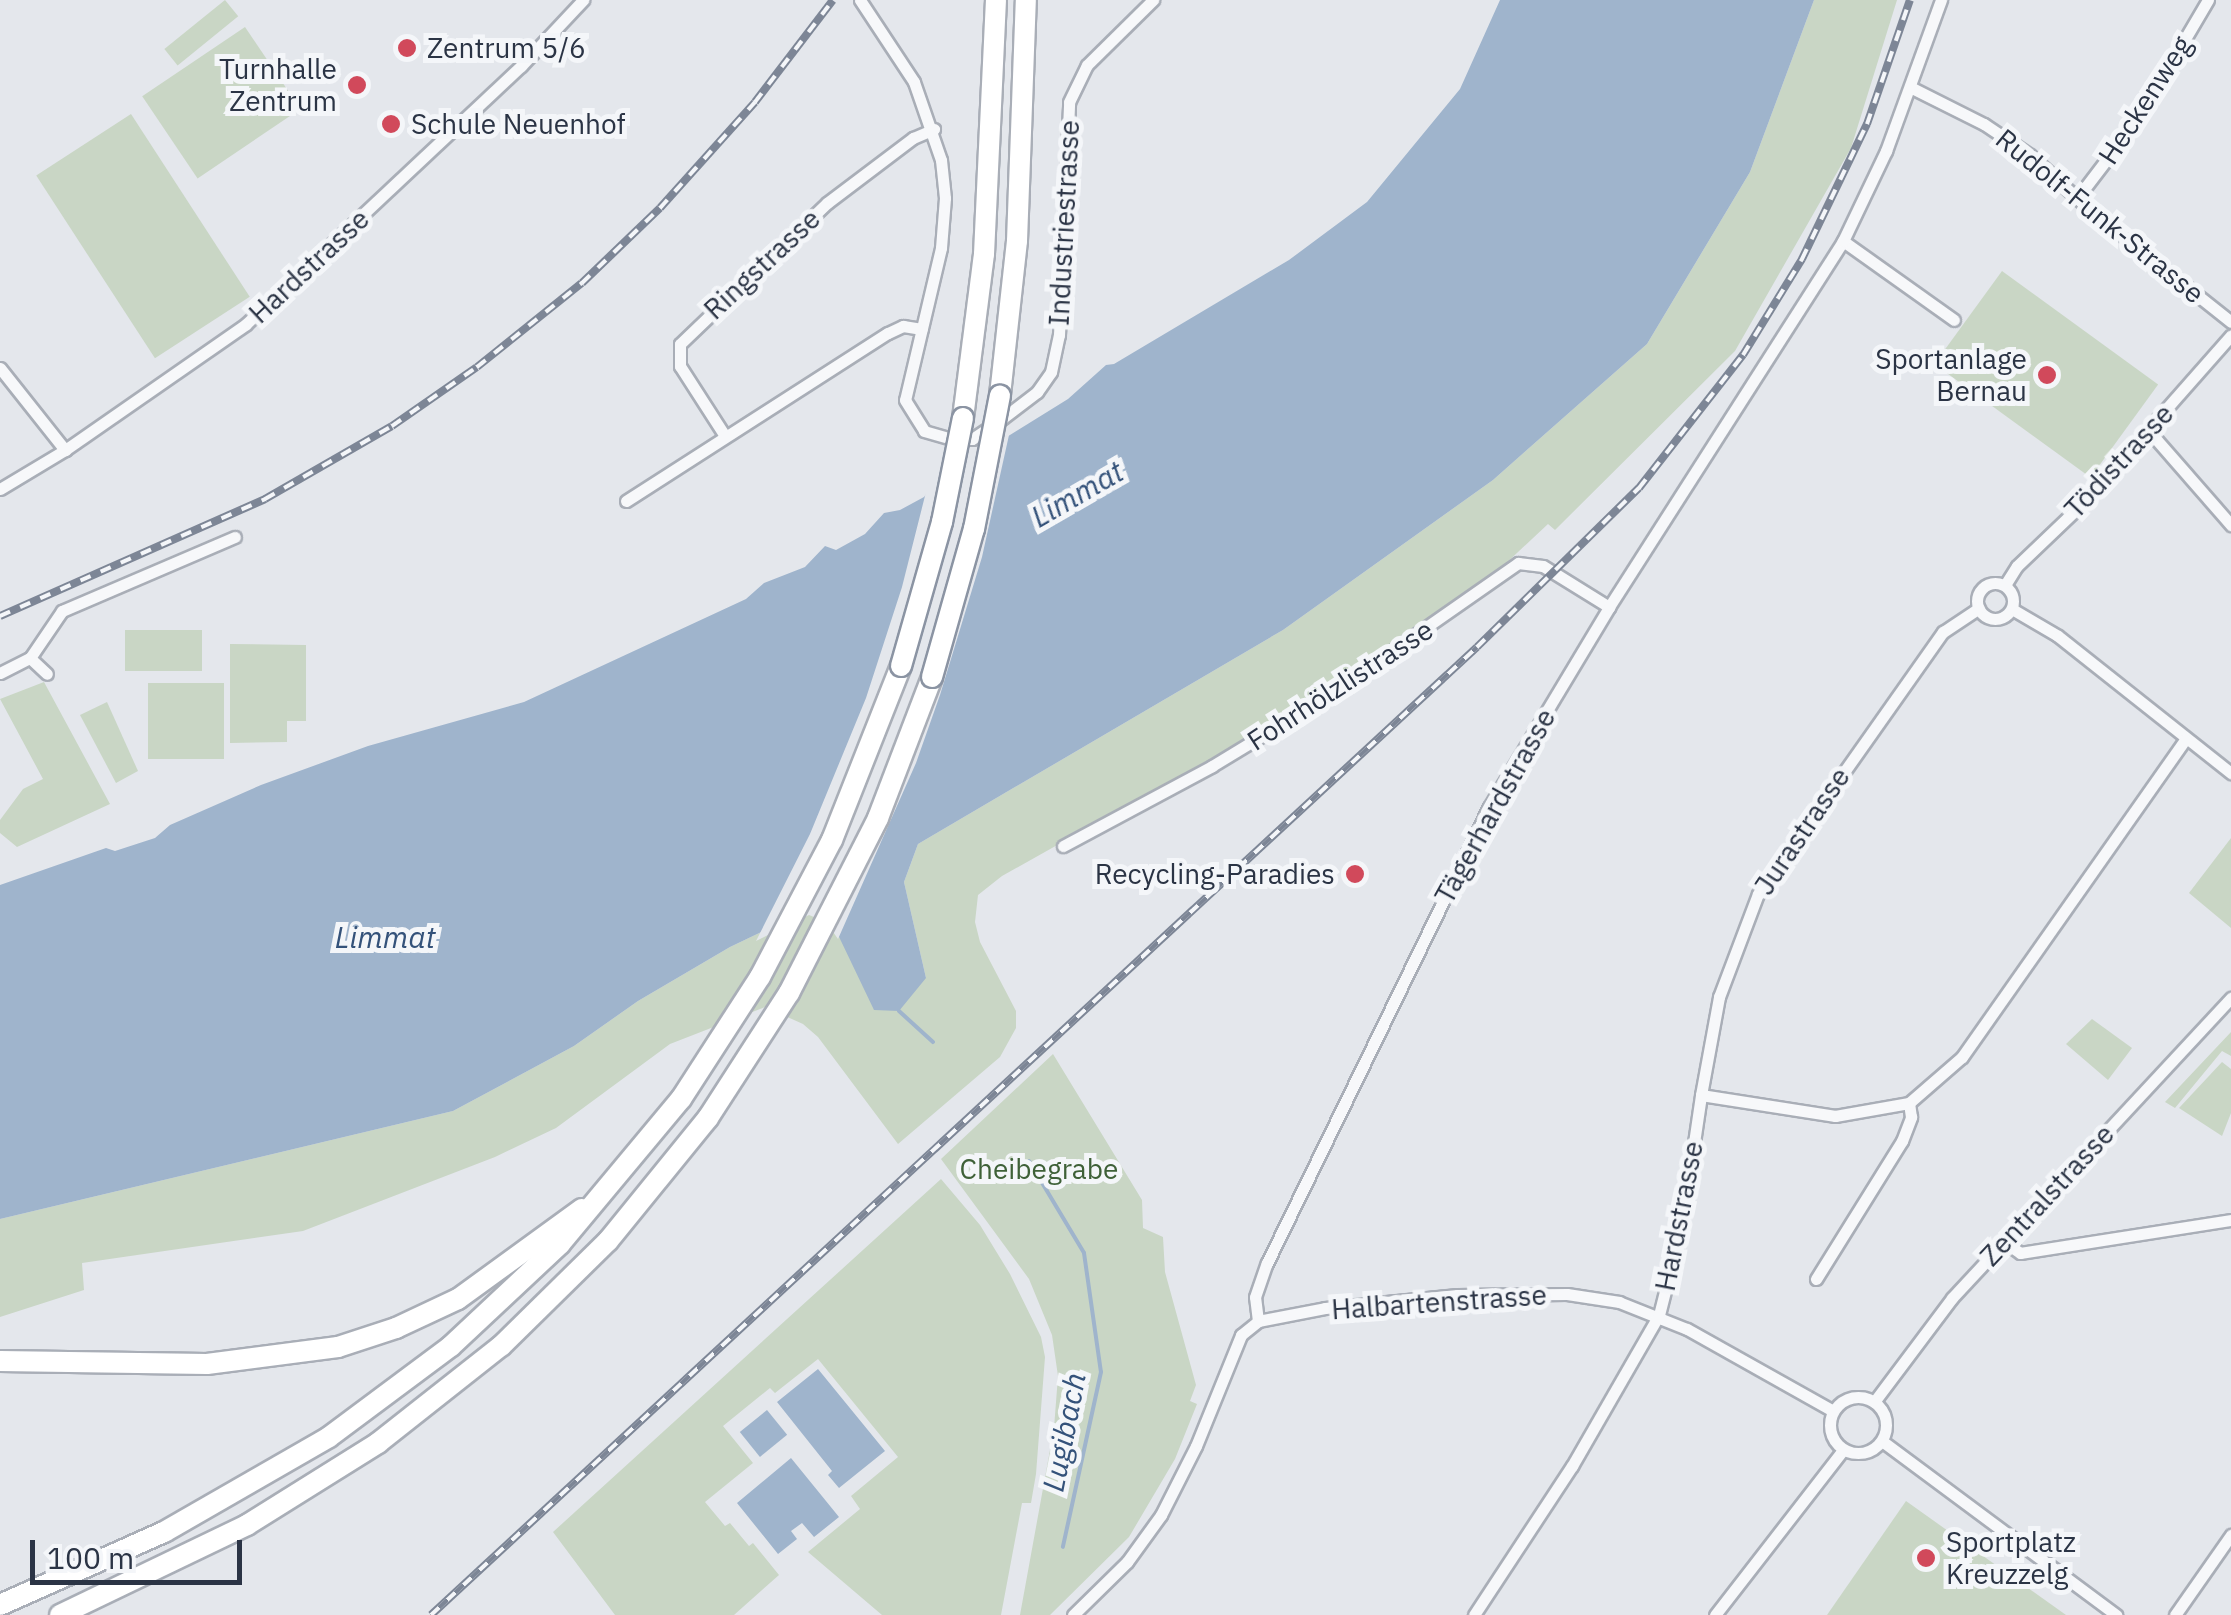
<!DOCTYPE html>
<html>
<head>
<meta charset="utf-8">
<style>
	body { margin:0 }
	#map { position:relative; width:2231px; height:1615px; overflow:hidden; background:#e4e7ec; font-family:"IBM Plex Sans",sans-serif }
	div>[style] { position:absolute }
	[style*='--x'] { left:calc(var(--x)*1px); top:calc(var(--y)*1px); width:calc(var(--w)*1px); rotate:calc(var(--a)*1deg) }
	.green>* { inset:0; background:#c9d6c5; transform-origin:0 0 }
	.water>* { inset:0; background:#9fb4cc; transform-origin:0 0 }
	.pier>* { inset:0; background:#e4e7ec }
	.stream>* { height:4px; margin:-2px; padding:0 2px; transform-origin:2px; border-radius:2px; background:#9fb4cc }
	.roads { filter:drop-shadow(2px 0 #a9aeb7) drop-shadow(-2px 0 #a9aeb7) drop-shadow(0 2px #a9aeb7) drop-shadow(0 -2px #a9aeb7) }
	.street>* { height:11px; margin:-5.5px; padding:0 5.5px; transform-origin:5.5px; border-radius:5.5px; background:#f7f8fa }
	.street>.ring { margin:-5.5px; padding:0; box-sizing:content-box; background:none; border:11px solid #f7f8fa; border-radius:50% }
	.highway>* { height:20px; margin:-10px; padding:0 10px; transform-origin:10px; border-radius:10px; background:#fff }
	.rail>* { height:8px; margin-top:-4px; transform-origin:0; background:repeating-linear-gradient(90deg,#f4f6f9 0 11px,#7d8696 0 22px); box-sizing:border-box; border-block:2px solid #7d8696 }
	.bridges { filter:drop-shadow(2px 0 #8b94a3) drop-shadow(-2px 0 #8b94a3) drop-shadow(0 2px #8b94a3) drop-shadow(0 -2px #8b94a3) }
	.highway-bridge>* { height:20px; margin:-10px; padding:0 10px; transform-origin:10px; border-radius:10px; background:#fff }
	.dots>* { width:28px; height:28px; translate:-50% -50%; box-sizing:border-box; border:5px solid #f4f6f9; border-radius:50% }
	span { translate:-50% -50%; white-space:nowrap; text-align:center; line-height:1.15; -webkit-text-stroke:10px #f4f6f9; paint-order:stroke }
	.poi-label { font-size:28px; color:#2b3445 }
	.left { translate:0 -50%; text-align:left }
	.right { translate:-100% -50%; text-align:right }
	.street-label { font-size:28px; color:#2b3445 }
	.park-label { font-size:28px; color:#3f6138 }
	.water-label { font-size:30px; color:#34527a; font-style:italic }
	.scale { position:absolute; left:30px; top:1540px; width:212px; height:45px; box-sizing:border-box; border:5px solid #2b3445; border-top:0; padding-left:12px; font-size:30px; line-height:35px; white-space:nowrap; color:#2b3445; -webkit-text-stroke:8px #f4f6f9; paint-order:stroke }
</style>
</head>
<body>
<div id="map">
	<div class="green">
		<div style="left:225px;top:0;width:21px;height:78px;rotate:51deg"></div>
		<div style="clip-path:polygon(1814px 0,1897px 0,1851px 148px,1735px 351px,1555px 530px,1548px 524px,1501px 568px,1429px 621px,1285px 717px,1002px 876px,978px 895px,975px 922px,980px 942px,1016px 1011px,1016px 1028px,1000px 1057px,898px 1144px,818px 1037px,803px 1024px,765px 1007px,670px 1044px,556px 1128px,495px 1157px,303px 1231px,82px 1263px,84px 1290px,0 1317px,0 1219px,453px 1111px,574px 1046px,638px 1001px,730px 947px,809px 909px,926px 978px,904px 882px,918px 844px,1283px 630px,1493px 480px,1647px 344px,1750px 172px)"></div>
		<div style="left:245px;top:27px;width:99px;height:124px;rotate:56deg"></div>
		<div style="left:131px;top:114px;width:218px;height:113px;rotate:57deg"></div>
		<div style="left:2002px;top:271px;width:193px;height:115px;rotate:36deg"></div>
		<div style="left:202px;top:630px;width:41px;height:77px;rotate:90deg"></div>
		<div style="clip-path:polygon(230px 644px,306px 645px,306px 721px,287px 721px,287px 742px,230px 743px)"></div>
		<div style="clip-path:polygon(44px 682px,110px 804px,17px 847px,0 833px,0 820px,23px 789px,43px 779px,0 699px)"></div>
		<div style="left:148px;top:683px;width:76px;height:76px"></div>
		<div style="clip-path:polygon(107px 702px,138px 771px,116px 783px,80px 715px)"></div>
		<div style="clip-path:polygon(2231px 838px,2231px 928px,2189px 893px)"></div>
		<div style="clip-path:polygon(2092px 1019px,2132px 1048px,2108px 1080px,2066px 1044px)"></div>
		<div style="clip-path:polygon(2231px 1032px,2231px 1056px,2222px 1051px,2175px 1108px,2165px 1102px)"></div>
		<div style="clip-path:polygon(1053px 1054px,1142px 1200px,1143px 1228px,1163px 1237px,1165px 1272px,1196px 1385px,1190px 1401px,1197px 1404px,1175px 1459px,1129px 1537px,1050px 1615px,1020px 1615px,1054px 1428px,1058px 1376px,1052px 1335px,1029px 1279px,941px 1159px)"></div>
		<div style="clip-path:polygon(2222px 1062px,2231px 1069px,2231px 1113px,2222px 1136px,2179px 1108px)"></div>
		<div style="clip-path:polygon(941px 1179px,980px 1225px,1010px 1274px,1041px 1337px,1045px 1357px,1036px 1474px,1031px 1503px,1022px 1503px,1001px 1615px,882px 1615px,808px 1552px,860px 1509px,851px 1496px,898px 1457px,818px 1359px,775px 1393px,770px 1388px,723px 1426px,753px 1463px,705px 1502px,725px 1526px,730px 1523px,749px 1546px,753px 1543px,779px 1575px,734px 1615px,615px 1615px,553px 1532px)"></div>
		<div style="clip-path:polygon(1906px 1501px,2066px 1615px,1827px 1615px)"></div>
	</div>
	<div class="water">
		<div style="clip-path:polygon(1500px 0,1814px 0,1750px 172px,1647px 344px,1493px 480px,1283px 630px,918px 844px,904px 882px,926px 978px,899px 1011px,874px 1010px,830px 918px,809px 909px,730px 947px,638px 1001px,574px 1046px,453px 1111px,0 1219px,0 885px,106px 848px,115px 851px,155px 838px,170px 825px,261px 785px,368px 746px,524px 702px,746px 599px,764px 583px,805px 567px,825px 546px,836px 550px,865px 534px,884px 513px,900px 510px,924px 497px,936px 481px,1068px 399px,1106px 365px,1114px 364px,1289px 260px,1367px 202px,1460px 89px)"></div>
		<div style="clip-path:polygon(818px 1369px,885px 1451px,839px 1488px,828px 1475px,832px 1471px,777px 1402px)"></div>
		<div style="left:767px;top:1410px;width:32px;height:35px;rotate:51deg"></div>
		<div style="clip-path:polygon(791px 1458px,839px 1517px,814px 1537px,802px 1523px,791px 1531px,797px 1539px,778px 1554px,737px 1503px)"></div>
	</div>
	<div class="pier">
		<div style="clip-path:polygon(1011px 426px,982px 557px,940px 695px,916px 763px,838px 939px,826px 922px,809px 915px,756px 941px,810px 834px,866px 698px,902px 587px,928px 484px)"></div>
	</div>
	<div class="stream">
		<div style="--x:899;--y:1011;--w:46;--a:42.4"></div>
		<div style="--x:1029;--y:1161;--w:107;--a:59.1"></div>
		<div style="--x:1084;--y:1253;--w:120;--a:81.9"></div>
		<div style="--x:1101;--y:1372;--w:179;--a:102.3"></div>
	</div>
	<div class="roads">
		<div class="street">
			<div style="--x:860;--y:0;--w:98;--a:56.6"></div>
			<div style="--x:914;--y:82;--w:83;--a:70.9"></div>
			<div style="--x:941;--y:160;--w:38;--a:84"></div>
			<div style="--x:945;--y:198;--w:50;--a:94.6"></div>
			<div style="--x:941;--y:248;--w:156;--a:103.3"></div>
			<div style="--x:905;--y:400;--w:36;--a:58"></div>
			<div style="--x:924;--y:431;--w:29;--a:16"></div>
			<div style="--x:952;--y:439;--w:20;--a:0"></div>
			<div style="--x:972;--y:439;--w:37;--a:-34"></div>
			<div style="--x:1003;--y:418;--w:43;--a:-37.4"></div>
			<div style="--x:1037;--y:392;--w:24;--a:-55"></div>
			<div style="--x:1051;--y:372;--w:38;--a:-78"></div>
			<div style="--x:1059;--y:335;--w:233;--a:-87.5"></div>
			<div style="--x:1069;--y:102;--w:41;--a:-64.1"></div>
			<div style="--x:1087;--y:65;--w:93;--a:-44.6"></div>
			<div style="--x:1912;--y:88;--w:80;--a:26.6"></div>
			<div style="--x:1984;--y:124;--w:55;--a:34"></div>
			<div style="--x:2030;--y:155;--w:80;--a:42.5"></div>
			<div style="--x:2089;--y:209;--w:181;--a:38.5"></div>
			<div style="--x:2078;--y:197;--w:101;--a:-52.7"></div>
			<div style="--x:2139;--y:117;--w:136;--a:-59.5"></div>
			<div style="--x:1843;--y:241;--w:136;--a:35.4"></div>
			<div style="--x:0;--y:368;--w:105;--a:51.6"></div>
			<div style="--x:2149;--y:431;--w:125;--a:48.9"></div>
			<div style="--x:725;--y:436;--w:83;--a:-122.7"></div>
			<div style="--x:680;--y:366;--w:22;--a:-90"></div>
			<div style="--x:680;--y:344;--w:204;--a:-43.8"></div>
			<div style="--x:827;--y:203;--w:108;--a:-37.1"></div>
			<div style="--x:913;--y:138;--w:23;--a:-23"></div>
			<div style="--x:0;--y:489;--w:76;--a:-31"></div>
			<div style="--x:65;--y:450;--w:221;--a:-34.8"></div>
			<div style="--x:246;--y:324;--w:377;--a:-43.2"></div>
			<div style="--x:521;--y:66;--w:91;--a:-46.8"></div>
			<div style="--x:626;--y:501;--w:311;--a:-32.7"></div>
			<div style="--x:888;--y:333;--w:17;--a:-25"></div>
			<div style="--x:903;--y:326;--w:19;--a:9"></div>
			<div class="ring" style="left:1977px;top:583px;width:25px;height:25px"></div>
			<div style="--x:2005;--y:585;--w:22;--a:-58"></div>
			<div style="--x:2017;--y:566;--w:93;--a:-43.7"></div>
			<div style="--x:2084;--y:502;--w:222;--a:-48.6"></div>
			<div style="--x:2012;--y:609;--w:53;--a:30.4"></div>
			<div style="--x:2058;--y:636;--w:221;--a:38.4"></div>
			<div style="--x:30;--y:658;--w:57;--a:-55.8"></div>
			<div style="--x:62;--y:611;--w:188;--a:-23.2"></div>
			<div style="--x:0;--y:673;--w:34;--a:-27"></div>
			<div style="--x:30;--y:658;--w:23;--a:43"></div>
			<div style="--x:1063;--y:846;--w:169;--a:-28.2"></div>
			<div style="--x:1212;--y:766;--w:137;--a:-31.3"></div>
			<div style="--x:1329;--y:695;--w:231;--a:-34.9"></div>
			<div style="--x:1518;--y:563;--w:25;--a:7"></div>
			<div style="--x:1543;--y:566;--w:78;--a:31.8"></div>
			<div style="--x:1701;--y:1095;--w:100;--a:-79.6"></div>
			<div style="--x:1719;--y:997;--w:110;--a:-69.3"></div>
			<div style="--x:1758;--y:894;--w:321;--a:-54.8"></div>
			<div style="--x:1943;--y:632;--w:43;--a:-33.7"></div>
			<div style="--x:2003;--y:1241;--w:21;--a:35"></div>
			<div style="--x:2020;--y:1253;--w:214;--a:-8.9"></div>
			<div style="--x:1816;--y:1279;--w:163;--a:-58.1"></div>
			<div style="--x:1902;--y:1141;--w:26;--a:-69"></div>
			<div style="--x:1911;--y:1117;--w:14;--a:-98"></div>
			<div style="--x:1258;--y:1321;--w:24;--a:-97"></div>
			<div style="--x:1255;--y:1297;--w:36;--a:-71"></div>
			<div style="--x:1267;--y:1263;--w:507;--a:-64.04"></div>
			<div style="--x:1489;--y:807;--w:233;--a:-59"></div>
			<div style="--x:1609;--y:607;--w:434;--a:-57.4"></div>
			<div style="--x:1843;--y:241;--w:100;--a:-64.5"></div>
			<div style="--x:1886;--y:151;--w:161;--a:-70"></div>
			<div class="ring" style="left:1830px;top:1397px;width:45px;height:45px"></div>
			<div style="--x:1874;--y:1402;--w:130;--a:-53.1"></div>
			<div style="--x:1952;--y:1298;--w:410;--a:-47.1"></div>
			<div style="--x:1882;--y:1441;--w:292;--a:36.6"></div>
			<div style="--x:1073;--y:1615;--w:76;--a:-44.5"></div>
			<div style="--x:1127;--y:1562;--w:58;--a:-54.1"></div>
			<div style="--x:1161;--y:1515;--w:77;--a:-63.1"></div>
			<div style="--x:1196;--y:1446;--w:120;--a:-67.9"></div>
			<div style="--x:1241;--y:1335;--w:22;--a:-39"></div>
			<div style="--x:1258;--y:1321;--w:68;--a:-11"></div>
			<div style="--x:1325;--y:1308;--w:133;--a:-5.6"></div>
			<div style="--x:1457;--y:1295;--w:110;--a:-0.5"></div>
			<div style="--x:1567;--y:1294;--w:53;--a:8.7"></div>
			<div style="--x:1619;--y:1302;--w:73;--a:21.7"></div>
			<div style="--x:1687;--y:1329;--w:167;--a:29.3"></div>
			<div style="--x:1474;--y:1615;--w:178;--a:-56.7"></div>
			<div style="--x:1572;--y:1466;--w:174;--a:-60.1"></div>
			<div style="--x:1659;--y:1315;--w:94;--a:-75.8"></div>
			<div style="--x:1682;--y:1224;--w:130;--a:-81.6"></div>
			<div style="--x:1701;--y:1095;--w:136;--a:8.9"></div>
			<div style="--x:1835;--y:1116;--w:75;--a:-10"></div>
			<div style="--x:1909;--y:1103;--w:70;--a:-41"></div>
			<div style="--x:1962;--y:1057;--w:388;--a:-54.9"></div>
			<div style="--x:1715;--y:1615;--w:209;--a:-52.2"></div>
			<div style="--x:2175;--y:1615;--w:98;--a:-55"></div>
		</div>
		<div class="highway">
			<div style="--x:1000;--y:395;--w:155;--a:-83.7"></div>
			<div style="--x:1017;--y:241;--w:241;--a:-87.9"></div>
			<div style="--x:963;--y:418;--w:165;--a:-82.7"></div>
			<div style="--x:984;--y:254;--w:254;--a:-87.3"></div>
			<div style="--x:0;--y:1361;--w:207;--a:0.8"></div>
			<div style="--x:207;--y:1364;--w:132;--a:-7.4"></div>
			<div style="--x:338;--y:1347;--w:61;--a:-18.1"></div>
			<div style="--x:396;--y:1328;--w:68;--a:-25.1"></div>
			<div style="--x:458;--y:1299;--w:153;--a:-36"></div>
			<div style="--x:0;--y:1605;--w:180;--a:-24"></div>
			<div style="--x:164;--y:1532;--w:190;--a:-29.9"></div>
			<div style="--x:329;--y:1437;--w:152;--a:-36.7"></div>
			<div style="--x:451;--y:1346;--w:149;--a:-43.1"></div>
			<div style="--x:560;--y:1244;--w:189;--a:-50.2"></div>
			<div style="--x:681;--y:1099;--w:145;--a:-57.1"></div>
			<div style="--x:760;--y:977;--w:155;--a:-62.3"></div>
			<div style="--x:832;--y:840;--w:187;--a:-68.4"></div>
			<div style="--x:60;--y:1615;--w:208;--a:-25.7"></div>
			<div style="--x:247;--y:1525;--w:155;--a:-32"></div>
			<div style="--x:378;--y:1443;--w:157;--a:-38.3"></div>
			<div style="--x:501;--y:1346;--w:150;--a:-44.5"></div>
			<div style="--x:608;--y:1241;--w:159;--a:-50.9"></div>
			<div style="--x:708;--y:1118;--w:149;--a:-57.1"></div>
			<div style="--x:789;--y:993;--w:196;--a:-63"></div>
			<div style="--x:878;--y:818;--w:151;--a:-69"></div>
		</div>
	</div>
	<div class="rail">
		<div style="--x:0;--y:616;--w:290;--a:-23.8"></div>
		<div style="--x:265;--y:499;--w:146;--a:-29.9"></div>
		<div style="--x:392;--y:426;--w:103;--a:-34.8"></div>
		<div style="--x:477;--y:367;--w:134;--a:-38.7"></div>
		<div style="--x:582;--y:283;--w:108;--a:-43.9"></div>
		<div style="--x:660;--y:208;--w:142;--a:-48.1"></div>
		<div style="--x:755;--y:102;--w:128;--a:-52.6"></div>
		<div style="--x:431;--y:1615;--w:1425;--a:-42.78"></div>
		<div style="--x:1477;--y:647;--w:227;--a:-44.5"></div>
		<div style="--x:1639;--y:488;--w:169;--a:-52"></div>
		<div style="--x:1743;--y:355;--w:113;--a:-58.4"></div>
		<div style="--x:1802;--y:259;--w:150;--a:-64.3"></div>
		<div style="--x:1867;--y:124;--w:131;--a:-70.9"></div>
	</div>
	<div class="bridges">
		<div class="highway-bridge">
			<div style="--x:901;--y:666;--w:150;--a:-74.1"></div>
			<div style="--x:942;--y:522;--w:106;--a:-78.6"></div>
			<div style="--x:932;--y:677;--w:154;--a:-74.2"></div>
			<div style="--x:974;--y:529;--w:136;--a:-79"></div>
		</div>
	</div>
	<div class="dots">
		<div style="left:407px;top:48px;background:#d1495b"></div>
		<div style="left:357px;top:85px;background:#d1495b"></div>
		<div style="left:391px;top:124px;background:#d1495b"></div>
		<div style="left:2047px;top:375px;background:#d1495b"></div>
		<div style="left:1355px;top:874px;background:#d1495b"></div>
		<div style="left:1926px;top:1558px;background:#d1495b"></div>
	</div>
	<div class="poi-label">
		<span class="left" style="left:427px;top:48px">Zentrum 5/6</span>
		<span class="right" style="left:337px;top:85px">Turnhalle<br>Zentrum</span>
		<span class="left" style="left:411px;top:124px">Schule Neuenhof</span>
		<span class="right" style="left:2027px;top:375px">Sportanlage<br>Bernau</span>
		<span class="right" style="left:1335px;top:874px">Recycling-Paradies</span>
		<span class="left" style="left:1946px;top:1558px">Sportplatz<br>Kreuzzelg</span>
	</div>
	<div class="street-label">
		<span style="left:2145px;top:100px;rotate:-57deg">Heckenweg</span>
		<span style="left:2100px;top:216px;rotate:39deg">Rudolf-Funk-Strasse</span>
		<span style="left:1064px;top:223px;rotate:-87deg">Industriestrasse</span>
		<span style="left:762px;top:264px;rotate:-43deg">Ringstrasse</span>
		<span style="left:309px;top:266px;rotate:-43deg">Hardstrasse</span>
		<span style="left:2119px;top:461px;rotate:-47deg">Tödistrasse</span>
		<span style="left:1340px;top:685px;rotate:-33deg">Fohrhölzlistrasse</span>
		<span style="left:1495px;top:806px;rotate:-61deg">Tägerhardstrasse</span>
		<span style="left:1802px;top:831px;rotate:-56deg">Jurastrasse</span>
		<span style="left:2047px;top:1195px;rotate:-47deg">Zentralstrasse</span>
		<span style="left:1679px;top:1216px;rotate:-79deg">Hardstrasse</span>
		<span style="left:1439px;top:1302px;rotate:-4deg">Halbartenstrasse</span>
	</div>
	<div class="park-label">
		<span style="left:1039px;top:1169px">Cheibegrabe</span>
	</div>
	<div class="water-label">
		<span style="left:1077px;top:494px;rotate:-30deg">Limmat</span>
		<span style="left:385px;top:937px">Limmat</span>
		<span style="left:1064px;top:1432px;rotate:-79deg">Lugibach</span>
	</div>
	<div class="scale">100 m</div>
</div>
</body>
</html>
